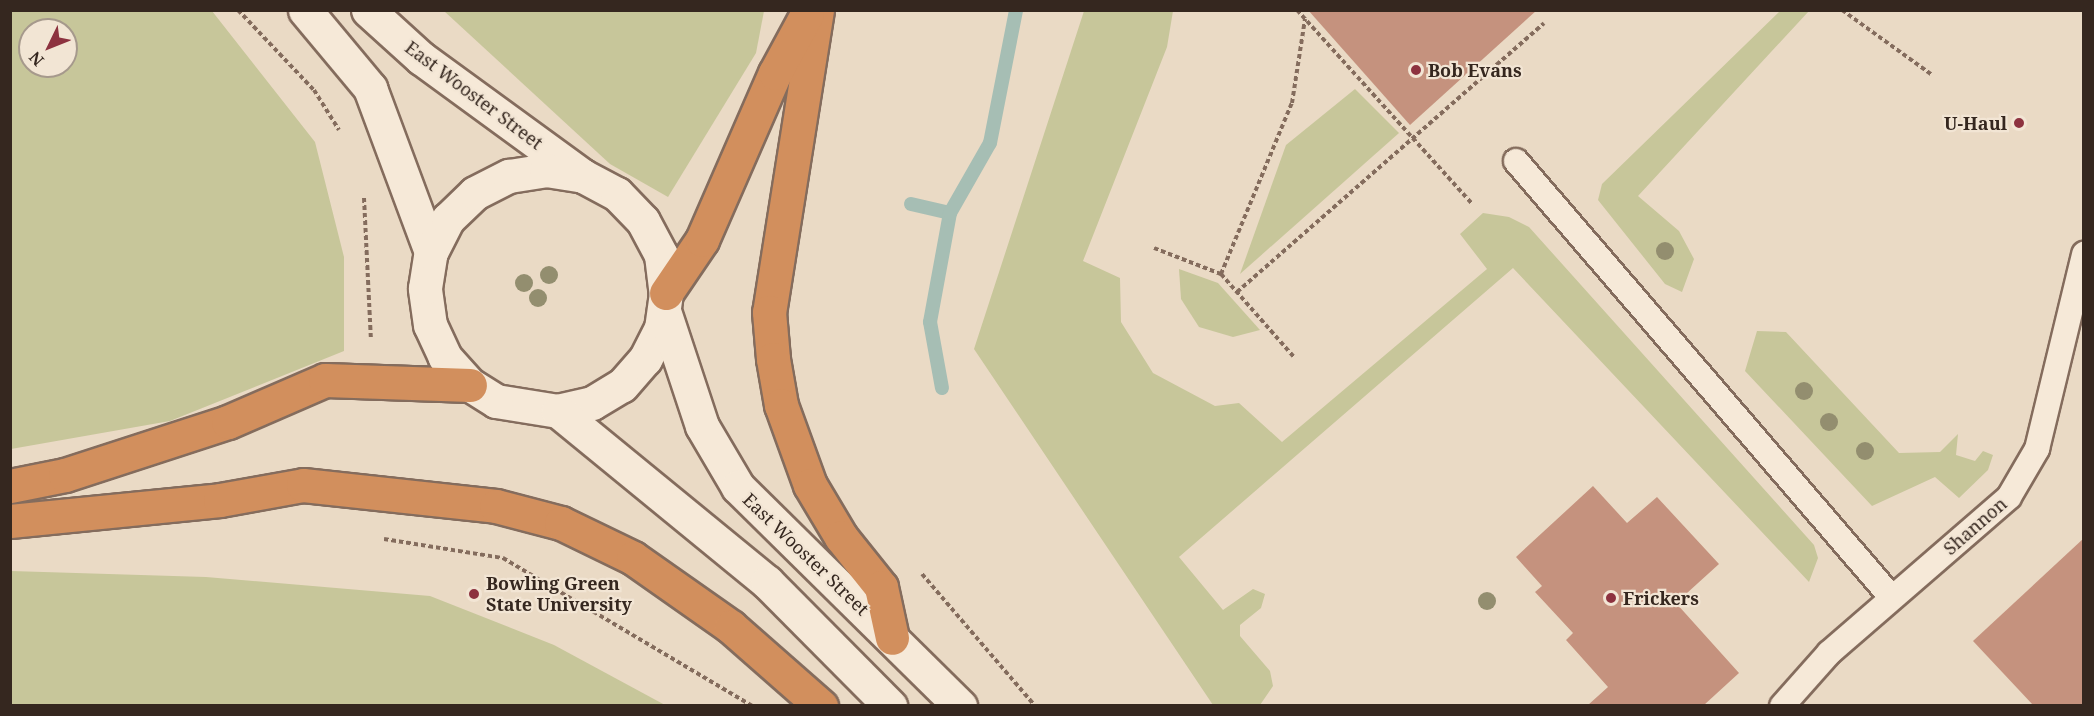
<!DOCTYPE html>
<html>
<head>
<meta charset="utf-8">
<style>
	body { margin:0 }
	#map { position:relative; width:2094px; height:716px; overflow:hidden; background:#eadac5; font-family:"Noto Serif",serif }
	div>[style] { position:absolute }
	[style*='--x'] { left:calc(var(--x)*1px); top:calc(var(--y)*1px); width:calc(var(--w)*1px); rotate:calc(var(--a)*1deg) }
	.green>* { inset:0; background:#c7c69a }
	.stream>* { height:14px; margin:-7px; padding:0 7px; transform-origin:7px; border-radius:7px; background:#a6beb4 }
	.building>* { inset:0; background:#c5927e }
	.path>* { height:4px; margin-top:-2px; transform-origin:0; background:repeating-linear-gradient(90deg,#846c5d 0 4.5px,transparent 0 7.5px) }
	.roads { filter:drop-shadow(2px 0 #846c5d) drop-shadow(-2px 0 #846c5d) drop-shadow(0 2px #846c5d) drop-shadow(0 -2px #846c5d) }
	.lane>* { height:24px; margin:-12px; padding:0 12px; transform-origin:12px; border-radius:12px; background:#f6e9d8 }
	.secondary>* { height:33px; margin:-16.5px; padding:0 16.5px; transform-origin:16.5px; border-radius:16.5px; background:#f6e9d8 }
	.highway>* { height:33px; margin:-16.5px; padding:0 16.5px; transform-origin:16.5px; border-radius:16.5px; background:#d28f5d }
	.trees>* { width:18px; height:18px; margin:-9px; border-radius:50%; background:#938e6f }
	.dots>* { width:16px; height:16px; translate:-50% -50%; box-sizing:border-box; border:3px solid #f2e5d4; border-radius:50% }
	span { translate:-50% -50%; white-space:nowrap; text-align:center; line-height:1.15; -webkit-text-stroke:4.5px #f2e5d4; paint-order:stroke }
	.poi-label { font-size:18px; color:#35271f; font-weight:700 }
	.left { translate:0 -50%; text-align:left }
	.right { translate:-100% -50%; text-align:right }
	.street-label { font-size:18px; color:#35271f }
	.frame { position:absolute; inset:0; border:12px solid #35271f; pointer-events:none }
	.north { position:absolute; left:18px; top:18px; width:60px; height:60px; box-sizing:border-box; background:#f2e5d4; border:2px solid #a6998c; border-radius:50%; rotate:227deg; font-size:16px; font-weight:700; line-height:24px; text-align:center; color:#35271f }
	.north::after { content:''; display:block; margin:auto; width:21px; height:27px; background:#8d323f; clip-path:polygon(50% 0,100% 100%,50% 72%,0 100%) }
</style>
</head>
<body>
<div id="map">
	<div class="green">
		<div style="clip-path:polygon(evenodd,11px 10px,212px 11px,315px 142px,344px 257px,344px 351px,170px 421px,11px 449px,11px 10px,30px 30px,66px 30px,66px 66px,30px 66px,30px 30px)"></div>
		<div style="clip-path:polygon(1781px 10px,1809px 11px,1638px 196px,1679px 231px,1694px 259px,1682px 292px,1665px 284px,1598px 200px,1602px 184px)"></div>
		<div style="clip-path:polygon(444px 11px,764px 11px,756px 53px,668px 197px,610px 164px)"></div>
		<div style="clip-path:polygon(1084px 11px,1173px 11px,1167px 47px,1083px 261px,1120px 278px,1121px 322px,1153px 373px,1215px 406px,1239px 403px,1282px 442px,1487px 269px,1460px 234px,1483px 213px,1509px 217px,1529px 227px,1814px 545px,1818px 558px,1809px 582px,1513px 268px,1179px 557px,1223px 610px,1253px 589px,1265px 594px,1261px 608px,1240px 625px,1240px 636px,1270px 671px,1273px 686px,1260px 705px,1213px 705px,974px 349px)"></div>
		<div style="clip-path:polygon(1355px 89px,1399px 133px,1240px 274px,1286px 145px)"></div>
		<div style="clip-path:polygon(1179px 269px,1218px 283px,1260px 330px,1233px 337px,1199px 327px,1181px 299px)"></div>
		<div style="clip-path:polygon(1757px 331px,1786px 332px,1899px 453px,1940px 452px,1958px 434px,1956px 455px,1975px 461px,1983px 451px,1993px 455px,1988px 470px,1959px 498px,1935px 477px,1872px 506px,1745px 371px)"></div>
		<div style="clip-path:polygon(11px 571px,206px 577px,430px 596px,554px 645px,665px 705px,11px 705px)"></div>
	</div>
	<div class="stream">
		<div style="--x:911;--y:204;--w:40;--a:13"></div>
		<div style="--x:942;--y:388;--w:67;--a:-100.3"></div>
		<div style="--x:930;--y:322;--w:111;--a:-79.6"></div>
		<div style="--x:950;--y:213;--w:81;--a:-60.3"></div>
		<div style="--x:990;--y:143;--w:136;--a:-78.9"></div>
	</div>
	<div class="building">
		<div style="clip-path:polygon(1308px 10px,1537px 10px,1410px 125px)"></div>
		<div style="clip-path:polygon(1593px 486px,1627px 523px,1657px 497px,1719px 564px,1676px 603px,1739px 673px,1704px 705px,1588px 705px,1608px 687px,1566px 640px,1573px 633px,1535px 592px,1542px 586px,1516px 557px)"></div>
		<div style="clip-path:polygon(2084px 538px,2084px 705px,2033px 705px,1973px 641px)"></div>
	</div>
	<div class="path">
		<div style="--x:238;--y:10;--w:110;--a:46.5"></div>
		<div style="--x:314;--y:90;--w:47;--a:58"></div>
		<div style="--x:1297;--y:10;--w:261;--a:47.9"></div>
		<div style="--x:1842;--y:10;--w:111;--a:35.8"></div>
		<div style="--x:364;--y:198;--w:142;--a:87.2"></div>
		<div style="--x:1154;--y:248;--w:72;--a:21.2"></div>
		<div style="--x:1221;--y:274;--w:111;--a:48.7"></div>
		<div style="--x:1221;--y:274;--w:185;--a:-67.5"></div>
		<div style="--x:1292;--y:103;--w:85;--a:-81.2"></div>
		<div style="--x:1237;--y:292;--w:408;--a:-41.2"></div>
		<div style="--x:384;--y:539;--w:121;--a:9.1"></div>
		<div style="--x:503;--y:558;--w:290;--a:30.7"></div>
		<div style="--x:922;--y:574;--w:174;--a:49.4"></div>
	</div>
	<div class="roads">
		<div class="lane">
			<div style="--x:1516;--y:161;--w:576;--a:49.29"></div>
			<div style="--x:1782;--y:706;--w:71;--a:-48.4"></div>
			<div style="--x:1829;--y:653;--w:238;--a:-40.9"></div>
			<div style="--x:2009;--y:497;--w:56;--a:-59.7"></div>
			<div style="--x:2037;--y:449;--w:201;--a:-76.4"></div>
		</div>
		<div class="secondary">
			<div style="--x:305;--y:10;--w:102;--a:50.2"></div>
			<div style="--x:370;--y:88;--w:175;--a:69.6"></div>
			<div style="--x:368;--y:10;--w:72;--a:42.2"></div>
			<div style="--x:421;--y:58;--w:200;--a:36.1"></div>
			<div style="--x:583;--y:176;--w:38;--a:28"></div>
			<div style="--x:617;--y:194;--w:37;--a:46"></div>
			<div style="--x:643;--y:221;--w:38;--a:62"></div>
			<div style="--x:661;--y:255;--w:38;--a:83"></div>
			<div style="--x:666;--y:293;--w:35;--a:98"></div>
			<div style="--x:661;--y:328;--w:35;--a:117"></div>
			<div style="--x:645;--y:359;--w:35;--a:131"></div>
			<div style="--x:622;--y:385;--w:35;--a:149"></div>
			<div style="--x:592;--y:403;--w:35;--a:167"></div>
			<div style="--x:558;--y:411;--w:63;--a:-170.8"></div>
			<div style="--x:496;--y:401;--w:31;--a:-148"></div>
			<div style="--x:470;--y:385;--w:38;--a:-132"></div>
			<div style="--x:445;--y:357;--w:35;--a:-115"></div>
			<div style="--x:430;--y:325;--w:37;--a:-98"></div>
			<div style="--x:425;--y:288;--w:36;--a:-81"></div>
			<div style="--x:431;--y:252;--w:37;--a:-63"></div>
			<div style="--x:448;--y:219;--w:37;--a:-44"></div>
			<div style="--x:475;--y:193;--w:38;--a:-27"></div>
			<div style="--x:509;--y:176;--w:37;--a:-9"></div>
			<div style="--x:546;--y:170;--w:37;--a:9"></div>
			<div style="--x:664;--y:311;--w:121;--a:71.7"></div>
			<div style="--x:702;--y:426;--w:71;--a:59.5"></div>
			<div style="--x:738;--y:487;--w:312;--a:44.6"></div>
			<div style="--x:558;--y:411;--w:270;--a:39.3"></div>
			<div style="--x:767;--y:582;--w:175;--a:45.2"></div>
		</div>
		<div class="highway">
			<div style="--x:817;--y:10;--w:306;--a:99"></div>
			<div style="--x:769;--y:312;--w:47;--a:85.1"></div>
			<div style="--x:773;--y:359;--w:47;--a:80.1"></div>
			<div style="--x:781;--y:405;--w:85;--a:70.1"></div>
			<div style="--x:810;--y:485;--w:61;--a:59.2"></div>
			<div style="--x:841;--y:537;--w:64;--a:51.3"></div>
			<div style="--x:881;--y:587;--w:52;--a:77.8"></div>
			<div style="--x:666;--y:293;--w:64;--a:-55.8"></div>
			<div style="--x:702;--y:240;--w:182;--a:-66.4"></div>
			<div style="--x:775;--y:73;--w:67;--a:-61.5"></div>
			<div style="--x:10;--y:486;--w:56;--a:-11.3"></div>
			<div style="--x:65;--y:475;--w:171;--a:-18"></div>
			<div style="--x:228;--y:422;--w:106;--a:-23.4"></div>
			<div style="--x:325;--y:380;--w:145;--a:2"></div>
			<div style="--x:10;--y:521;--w:211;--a:-5.7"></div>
			<div style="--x:220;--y:500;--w:84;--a:-10.2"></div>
			<div style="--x:303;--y:485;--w:194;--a:6.2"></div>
			<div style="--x:496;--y:506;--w:67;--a:14.7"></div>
			<div style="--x:561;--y:523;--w:80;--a:25.9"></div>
			<div style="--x:633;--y:558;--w:120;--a:35.1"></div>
			<div style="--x:731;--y:627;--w:120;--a:41.3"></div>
		</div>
	</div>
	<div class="trees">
		<div style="left:1665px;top:251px"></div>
		<div style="left:549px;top:275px"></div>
		<div style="left:524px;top:283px"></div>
		<div style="left:538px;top:298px"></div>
		<div style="left:1804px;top:391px"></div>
		<div style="left:1829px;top:422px"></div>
		<div style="left:1865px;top:451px"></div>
		<div style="left:1487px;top:601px"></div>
	</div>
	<div class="dots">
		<div style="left:1416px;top:70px;background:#8d323f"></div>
		<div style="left:2019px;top:123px;background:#8d323f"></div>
		<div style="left:474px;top:594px;background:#8d323f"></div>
		<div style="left:1611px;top:598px;background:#8d323f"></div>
	</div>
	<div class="poi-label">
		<span class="left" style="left:1428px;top:70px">Bob Evans</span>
		<span class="right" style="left:2007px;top:123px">U-Haul</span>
		<span class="left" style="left:486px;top:594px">Bowling Green<br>State University</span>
		<span class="left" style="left:1623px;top:598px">Frickers</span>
	</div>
	<div class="street-label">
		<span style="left:474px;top:95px;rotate:37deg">East Wooster Street</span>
		<span style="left:1975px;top:526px;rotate:-41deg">Shannon</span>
		<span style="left:806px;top:554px;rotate:44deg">East Wooster Street</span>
	</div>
	<div class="frame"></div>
	<div class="north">N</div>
</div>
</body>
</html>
